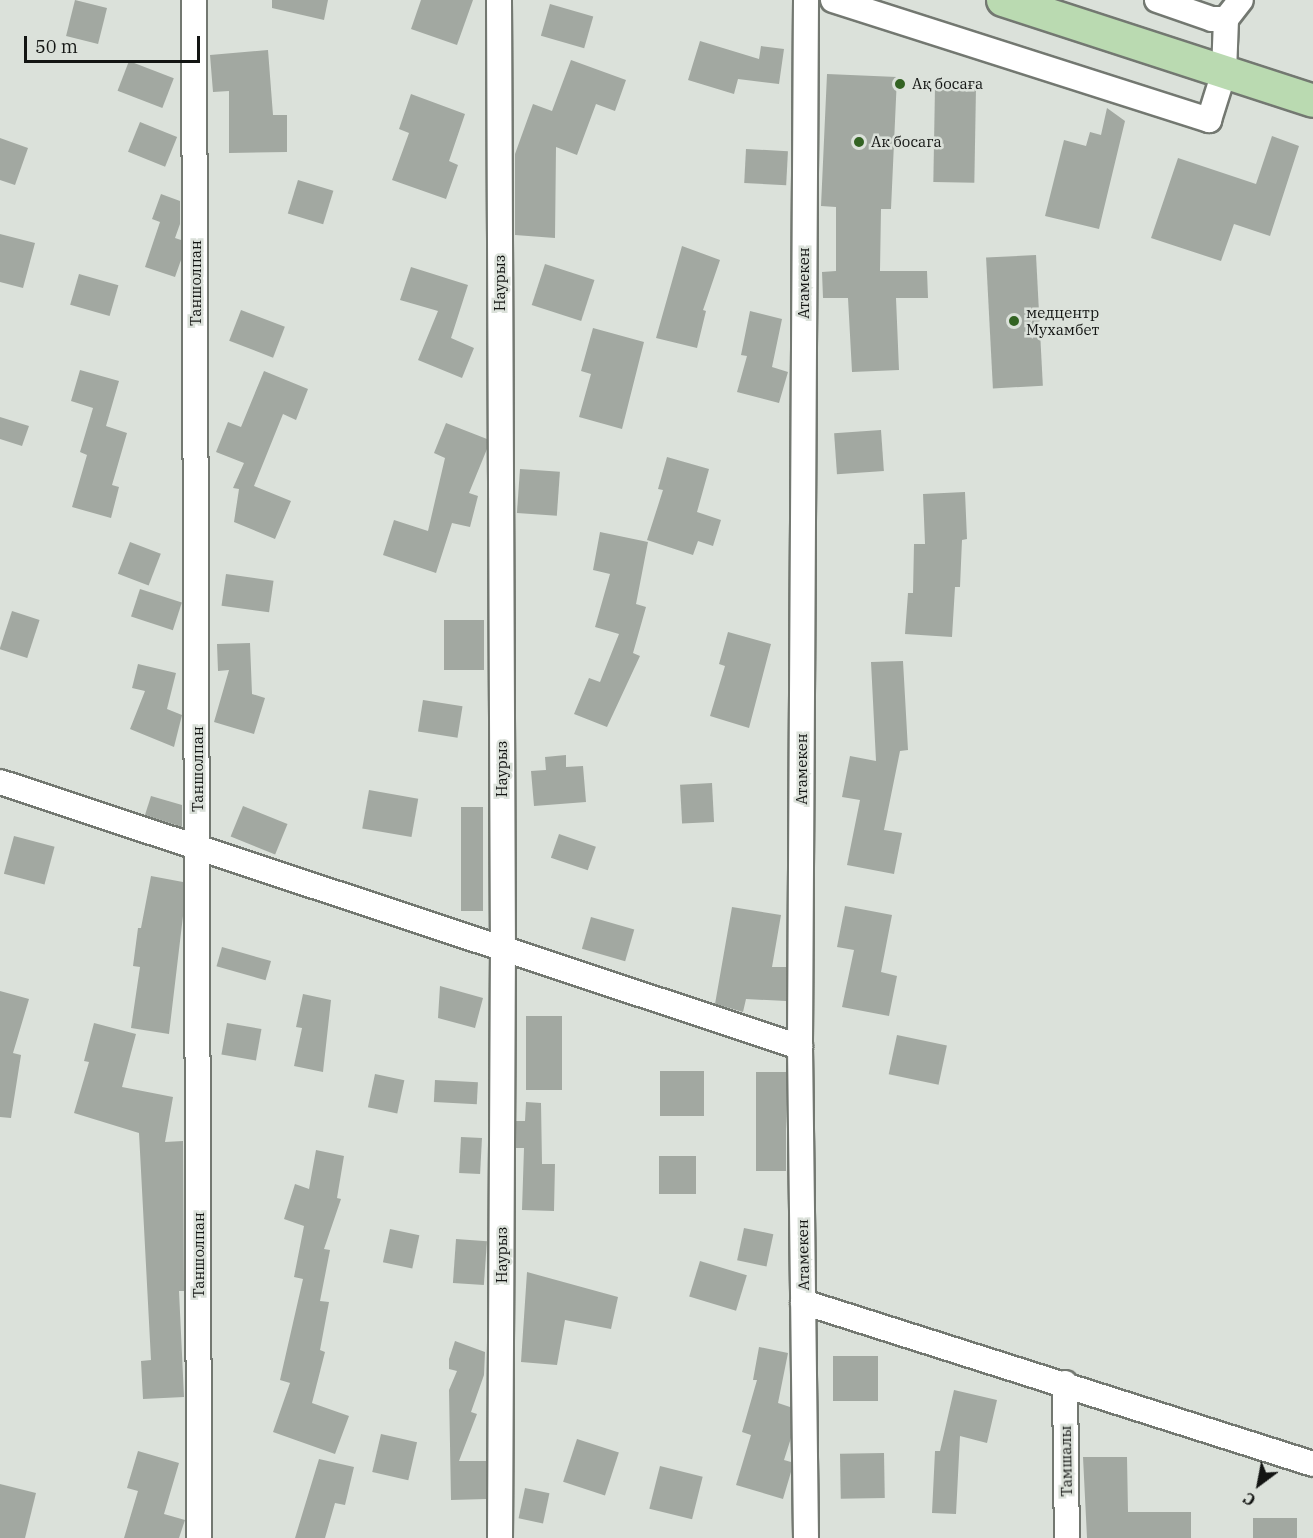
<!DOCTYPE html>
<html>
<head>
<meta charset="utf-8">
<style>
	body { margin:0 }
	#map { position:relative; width:1313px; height:1538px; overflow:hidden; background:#dbe1da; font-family:"IBM Plex Serif",serif }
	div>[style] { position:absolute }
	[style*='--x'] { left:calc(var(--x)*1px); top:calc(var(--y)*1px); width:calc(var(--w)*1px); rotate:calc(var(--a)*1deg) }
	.building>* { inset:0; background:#a2a8a1; transform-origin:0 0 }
	.roads { filter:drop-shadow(2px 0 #737871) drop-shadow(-2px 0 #737871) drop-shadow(0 2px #737871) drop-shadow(0 -2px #737871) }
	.minor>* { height:24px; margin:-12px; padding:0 12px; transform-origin:12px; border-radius:12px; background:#fff }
	.major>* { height:32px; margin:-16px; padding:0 16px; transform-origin:16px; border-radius:16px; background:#badab1 }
	.dots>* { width:16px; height:16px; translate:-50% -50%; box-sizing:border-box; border:3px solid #dbe1da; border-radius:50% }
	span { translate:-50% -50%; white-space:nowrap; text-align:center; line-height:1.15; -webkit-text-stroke:5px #dbe1da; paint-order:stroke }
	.poi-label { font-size:15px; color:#131513 }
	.left { translate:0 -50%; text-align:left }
	.street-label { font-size:15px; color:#131513 }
	.north { position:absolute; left:1229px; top:1454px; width:60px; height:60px; -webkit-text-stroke:4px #dbe1da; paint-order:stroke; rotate:212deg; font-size:16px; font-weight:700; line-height:24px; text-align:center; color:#131513 }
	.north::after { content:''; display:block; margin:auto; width:21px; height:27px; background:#131513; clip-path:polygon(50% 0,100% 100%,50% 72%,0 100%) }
	.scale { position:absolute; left:24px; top:36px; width:176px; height:27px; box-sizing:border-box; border:3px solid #131513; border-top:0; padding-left:8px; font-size:18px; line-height:21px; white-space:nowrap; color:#131513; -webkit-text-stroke:4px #dbe1da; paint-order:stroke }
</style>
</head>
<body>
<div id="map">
	<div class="building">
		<div style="left:75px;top:0;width:33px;height:37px;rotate:14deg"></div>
		<div style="clip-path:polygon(272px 0,328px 0,324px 20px,272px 8px)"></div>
		<div style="clip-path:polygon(421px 0,473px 0,457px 45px,411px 29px)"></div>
		<div style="left:550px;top:4px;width:45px;height:33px;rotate:16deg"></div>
		<div style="clip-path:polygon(700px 41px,759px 59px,761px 46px,784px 49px,779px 84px,738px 79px,734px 94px,688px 80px)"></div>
		<div style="clip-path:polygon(268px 50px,273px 115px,287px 115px,287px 152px,229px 153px,229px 91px,213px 92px,210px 55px)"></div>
		<div style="clip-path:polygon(571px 60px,626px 80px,615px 111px,596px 104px,577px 155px,556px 147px,555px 238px,515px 235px,515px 154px,533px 104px,552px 111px)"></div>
		<div style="left:129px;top:61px;width:48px;height:32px;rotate:21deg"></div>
		<div style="clip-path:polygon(827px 74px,897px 77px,891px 209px,881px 209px,880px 271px,927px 271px,928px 298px,896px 298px,899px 370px,852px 372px,848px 298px,823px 298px,822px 272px,836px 271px,836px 207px,821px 206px)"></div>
		<div style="left:935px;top:87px;width:41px;height:95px;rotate:1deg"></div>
		<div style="clip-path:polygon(411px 94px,465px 114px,449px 161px,458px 165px,446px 199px,392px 180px,409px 133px,399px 129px)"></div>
		<div style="clip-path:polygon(1107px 108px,1125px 121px,1099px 229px,1045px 216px,1064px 140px,1086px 146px,1090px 132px,1101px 135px)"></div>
		<div style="left:140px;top:122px;width:40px;height:32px;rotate:22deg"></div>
		<div style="clip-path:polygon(1272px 136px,1299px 146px,1270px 236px,1234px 224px,1221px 261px,1151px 238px,1178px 158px,1256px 184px)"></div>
		<div style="clip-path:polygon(0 138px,28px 148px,15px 185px,0 180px)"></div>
		<div style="left:746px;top:149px;width:42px;height:34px;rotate:3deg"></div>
		<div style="left:298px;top:180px;width:37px;height:35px;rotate:17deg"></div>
		<div style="clip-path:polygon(161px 194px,180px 201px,180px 224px,175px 238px,181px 240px,181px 260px,175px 277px,145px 267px,160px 222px,152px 219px)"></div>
		<div style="clip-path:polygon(0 234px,35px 243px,23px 288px,0 282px)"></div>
		<div style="clip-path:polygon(682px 246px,720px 260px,703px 310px,706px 311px,697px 348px,656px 338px)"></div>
		<div style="left:1036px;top:255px;width:131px;height:50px;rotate:87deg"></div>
		<div style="left:545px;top:264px;width:52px;height:43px;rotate:18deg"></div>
		<div style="clip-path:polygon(411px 267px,468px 285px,451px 338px,474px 348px,462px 378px,418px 360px,438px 311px,400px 300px)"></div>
		<div style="left:79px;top:274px;width:41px;height:32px;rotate:16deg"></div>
		<div style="left:241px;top:310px;width:47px;height:33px;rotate:21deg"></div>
		<div style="clip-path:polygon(750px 311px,782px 319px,772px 367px,788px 372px,779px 403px,737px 392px,747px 356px,741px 355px)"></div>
		<div style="clip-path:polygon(593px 328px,644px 342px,622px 429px,579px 417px,591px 374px,581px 371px)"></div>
		<div style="clip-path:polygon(80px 370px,119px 381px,106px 426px,127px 433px,112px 485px,119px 487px,111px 518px,72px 507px,87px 455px,80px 452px,93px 408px,71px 401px)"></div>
		<div style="clip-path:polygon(264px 371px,308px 389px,296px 420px,283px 414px,254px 486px,291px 501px,275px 539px,234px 522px,239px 489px,233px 488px,244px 463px,216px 452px,228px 422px,241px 427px)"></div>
		<div style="clip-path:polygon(0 417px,29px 426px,22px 446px,0 439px)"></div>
		<div style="clip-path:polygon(446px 423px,487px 439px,487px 449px,469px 493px,478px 496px,470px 527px,452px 523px,436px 573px,383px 555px,394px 520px,428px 531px,445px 458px,434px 453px)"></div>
		<div style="left:881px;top:430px;width:41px;height:47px;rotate:86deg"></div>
		<div style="clip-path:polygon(667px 457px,709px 469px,697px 512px,721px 520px,713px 546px,698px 541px,693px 555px,647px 540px,663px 490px,658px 489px)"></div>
		<div style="left:520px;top:469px;width:40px;height:44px;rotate:4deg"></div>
		<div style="clip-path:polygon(965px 492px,967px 539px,962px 540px,960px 587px,955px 587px,952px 637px,905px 634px,908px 593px,913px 593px,914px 544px,925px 544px,923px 494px)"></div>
		<div style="clip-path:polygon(600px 532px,648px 542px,636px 604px,646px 607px,633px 653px,640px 656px,607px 727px,574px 714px,589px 678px,600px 682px,619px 634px,595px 627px,610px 574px,593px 570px)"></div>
		<div style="left:130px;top:542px;width:33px;height:34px;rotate:21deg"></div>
		<div style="left:226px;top:574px;width:48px;height:32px;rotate:8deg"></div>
		<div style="left:140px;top:589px;width:44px;height:29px;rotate:18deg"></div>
		<div style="left:12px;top:611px;width:29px;height:40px;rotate:18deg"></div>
		<div style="left:444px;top:620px;width:40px;height:50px"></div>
		<div style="clip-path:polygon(728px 632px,771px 644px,749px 728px,710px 716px,725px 666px,719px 664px)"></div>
		<div style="clip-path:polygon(250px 643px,252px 694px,265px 698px,254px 734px,214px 722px,229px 670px,218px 671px,217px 644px)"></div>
		<div style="clip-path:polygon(903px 661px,908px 750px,900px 751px,884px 830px,902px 833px,894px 874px,847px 865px,860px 800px,842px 797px,850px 756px,876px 761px,871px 662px)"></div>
		<div style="clip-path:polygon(138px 664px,176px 673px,167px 709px,182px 715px,174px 747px,130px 729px,145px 691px,132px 688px)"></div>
		<div style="left:423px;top:700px;width:40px;height:32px;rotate:9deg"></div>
		<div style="clip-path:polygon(566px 755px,566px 767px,583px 766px,586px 802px,534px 806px,531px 771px,546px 770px,545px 757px)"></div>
		<div style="left:712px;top:783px;width:39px;height:32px;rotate:87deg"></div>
		<div style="left:369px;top:790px;width:50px;height:39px;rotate:10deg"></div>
		<div style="clip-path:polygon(151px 796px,182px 805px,182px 827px,145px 815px)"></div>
		<div style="left:243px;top:806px;width:48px;height:33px;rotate:22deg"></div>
		<div style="left:461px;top:807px;width:22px;height:104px"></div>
		<div style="left:559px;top:834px;width:39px;height:25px;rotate:19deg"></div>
		<div style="left:14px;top:836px;width:42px;height:39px;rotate:15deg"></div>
		<div style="clip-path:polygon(151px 876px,183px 882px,183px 916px,169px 1034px,131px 1028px,140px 967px,133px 966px,138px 928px,141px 928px)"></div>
		<div style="clip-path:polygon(845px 906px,892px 915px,881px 972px,897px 976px,889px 1016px,842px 1007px,854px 950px,837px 947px)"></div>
		<div style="clip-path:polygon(732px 907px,781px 915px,772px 967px,786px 967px,786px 1001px,746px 999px,743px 1012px,715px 1004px)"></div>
		<div style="left:591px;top:917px;width:45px;height:33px;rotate:16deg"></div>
		<div style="left:222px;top:947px;width:51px;height:20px;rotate:16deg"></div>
		<div style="clip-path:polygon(440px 986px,483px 998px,475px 1028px,438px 1018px)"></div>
		<div style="clip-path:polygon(0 991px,29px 999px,13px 1053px,21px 1055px,11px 1118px,0 1117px)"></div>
		<div style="clip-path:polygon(303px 994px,331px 1000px,323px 1072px,294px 1066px,302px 1028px,296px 1027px)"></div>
		<div style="left:526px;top:1016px;width:36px;height:74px"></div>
		<div style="clip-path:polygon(94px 1023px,136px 1034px,122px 1087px,173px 1097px,165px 1142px,183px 1141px,184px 1291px,179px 1291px,184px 1397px,143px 1399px,141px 1361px,151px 1360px,139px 1133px,74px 1113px,89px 1062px,84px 1061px)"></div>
		<div style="left:227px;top:1023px;width:35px;height:32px;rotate:10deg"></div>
		<div style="left:897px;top:1035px;width:51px;height:40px;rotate:12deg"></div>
		<div style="left:660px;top:1071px;width:44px;height:45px"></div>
		<div style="left:756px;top:1072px;width:30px;height:99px"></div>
		<div style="left:375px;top:1074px;width:30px;height:34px;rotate:12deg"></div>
		<div style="left:435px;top:1080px;width:43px;height:22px;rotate:3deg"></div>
		<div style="clip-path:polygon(526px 1102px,541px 1103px,542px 1164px,555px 1164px,554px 1211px,522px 1210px,524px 1148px,516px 1148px,516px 1121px,525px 1121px)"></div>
		<div style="left:461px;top:1137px;width:21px;height:36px;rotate:3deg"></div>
		<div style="clip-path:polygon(316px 1150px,344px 1156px,337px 1198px,341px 1199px,324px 1249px,330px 1250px,320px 1301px,329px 1302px,320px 1350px,325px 1352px,312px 1403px,349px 1416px,335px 1454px,273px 1432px,290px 1383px,280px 1380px,303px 1279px,294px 1277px,304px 1226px,284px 1219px,295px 1184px,309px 1189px)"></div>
		<div style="left:659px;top:1156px;width:37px;height:38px"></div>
		<div style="left:744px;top:1228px;width:30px;height:33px;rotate:12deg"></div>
		<div style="left:390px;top:1229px;width:30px;height:34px;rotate:12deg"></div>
		<div style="left:456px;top:1239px;width:31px;height:44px;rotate:4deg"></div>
		<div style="left:700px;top:1261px;width:49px;height:37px;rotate:17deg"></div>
		<div style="clip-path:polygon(527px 1272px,618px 1297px,611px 1329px,565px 1320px,557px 1365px,521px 1362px)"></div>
		<div style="clip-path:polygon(455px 1341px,485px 1352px,484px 1375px,471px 1412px,477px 1414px,459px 1461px,486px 1461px,486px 1499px,451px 1500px,449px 1390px,457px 1371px,449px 1369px,449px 1359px)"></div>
		<div style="clip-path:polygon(759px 1347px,788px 1353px,778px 1403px,790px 1407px,791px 1438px,784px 1460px,791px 1462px,791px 1472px,783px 1499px,736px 1485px,751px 1435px,742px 1432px,757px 1380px,753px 1380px)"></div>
		<div style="left:833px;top:1356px;width:45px;height:45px"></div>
		<div style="clip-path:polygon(954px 1390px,997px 1400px,987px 1443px,960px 1436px,956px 1514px,932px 1513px,935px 1451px,940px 1451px)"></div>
		<div style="left:381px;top:1434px;width:37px;height:39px;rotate:13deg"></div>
		<div style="left:577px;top:1439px;width:44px;height:45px;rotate:18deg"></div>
		<div style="clip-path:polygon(138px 1451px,179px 1463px,164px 1514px,185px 1520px,179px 1538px,124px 1538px,138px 1491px,127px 1488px)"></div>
		<div style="left:884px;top:1453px;width:45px;height:44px;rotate:89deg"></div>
		<div style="clip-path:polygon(1083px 1457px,1127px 1457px,1128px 1512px,1191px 1512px,1191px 1538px,1087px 1538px)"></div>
		<div style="clip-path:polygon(319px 1459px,354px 1467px,345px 1505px,335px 1503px,325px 1538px,295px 1538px)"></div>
		<div style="left:660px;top:1466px;width:44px;height:44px;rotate:14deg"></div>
		<div style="clip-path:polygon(0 1484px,36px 1493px,25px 1538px,0 1538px)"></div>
		<div style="left:525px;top:1488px;width:25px;height:31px;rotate:12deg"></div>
		<div style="left:1297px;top:1518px;width:20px;height:44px;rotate:90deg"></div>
	</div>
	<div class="roads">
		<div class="minor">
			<div style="--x:194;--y:0;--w:1538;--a:89.81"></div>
			<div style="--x:499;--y:0;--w:946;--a:89.76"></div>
			<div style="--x:503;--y:946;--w:592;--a:90.29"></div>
			<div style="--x:806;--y:0;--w:1047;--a:90.33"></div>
			<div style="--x:800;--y:1047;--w:491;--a:89.3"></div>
			<div style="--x:833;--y:0;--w:395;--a:17.7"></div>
			<div style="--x:1209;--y:120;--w:50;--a:-72.6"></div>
			<div style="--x:1224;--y:72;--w:53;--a:-87.8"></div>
			<div style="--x:1226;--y:19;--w:24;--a:-52"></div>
			<div style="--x:1157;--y:0;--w:58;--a:19.1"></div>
			<div style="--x:1212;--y:19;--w:14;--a:0"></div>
			<div style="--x:0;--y:782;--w:843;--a:18.33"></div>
			<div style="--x:803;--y:1302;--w:535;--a:17.62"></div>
			<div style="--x:1065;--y:1383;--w:155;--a:89.3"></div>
		</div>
		<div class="major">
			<div style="--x:1003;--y:0;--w:326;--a:18"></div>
		</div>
	</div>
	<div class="dots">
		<div style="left:900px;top:84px;background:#336323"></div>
		<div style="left:859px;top:142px;background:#336323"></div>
		<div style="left:1014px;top:321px;background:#336323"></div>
	</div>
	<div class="poi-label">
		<span class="left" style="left:912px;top:84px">Ақ босаға</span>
		<span class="left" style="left:871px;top:142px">Ак босага</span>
		<span class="left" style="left:1026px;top:321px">медцентр<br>Мухамбет</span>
	</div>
	<div class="street-label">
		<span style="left:196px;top:283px;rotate:-90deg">Таншолпан</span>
		<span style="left:500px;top:283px;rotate:-90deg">Наурыз</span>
		<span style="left:804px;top:283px;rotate:-90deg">Атамекен</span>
		<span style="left:198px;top:769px;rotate:-90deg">Таншолпан</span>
		<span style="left:502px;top:769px;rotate:-90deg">Наурыз</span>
		<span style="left:802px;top:769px;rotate:-90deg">Атамекен</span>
		<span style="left:199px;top:1255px;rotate:-90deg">Таншолпан</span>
		<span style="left:502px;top:1255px;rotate:-90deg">Наурыз</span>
		<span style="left:803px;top:1255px;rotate:-91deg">Атамекен</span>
		<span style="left:1066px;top:1461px;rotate:-91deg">Тамшалы</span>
	</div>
	<div class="north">С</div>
	<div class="scale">50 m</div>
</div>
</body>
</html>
